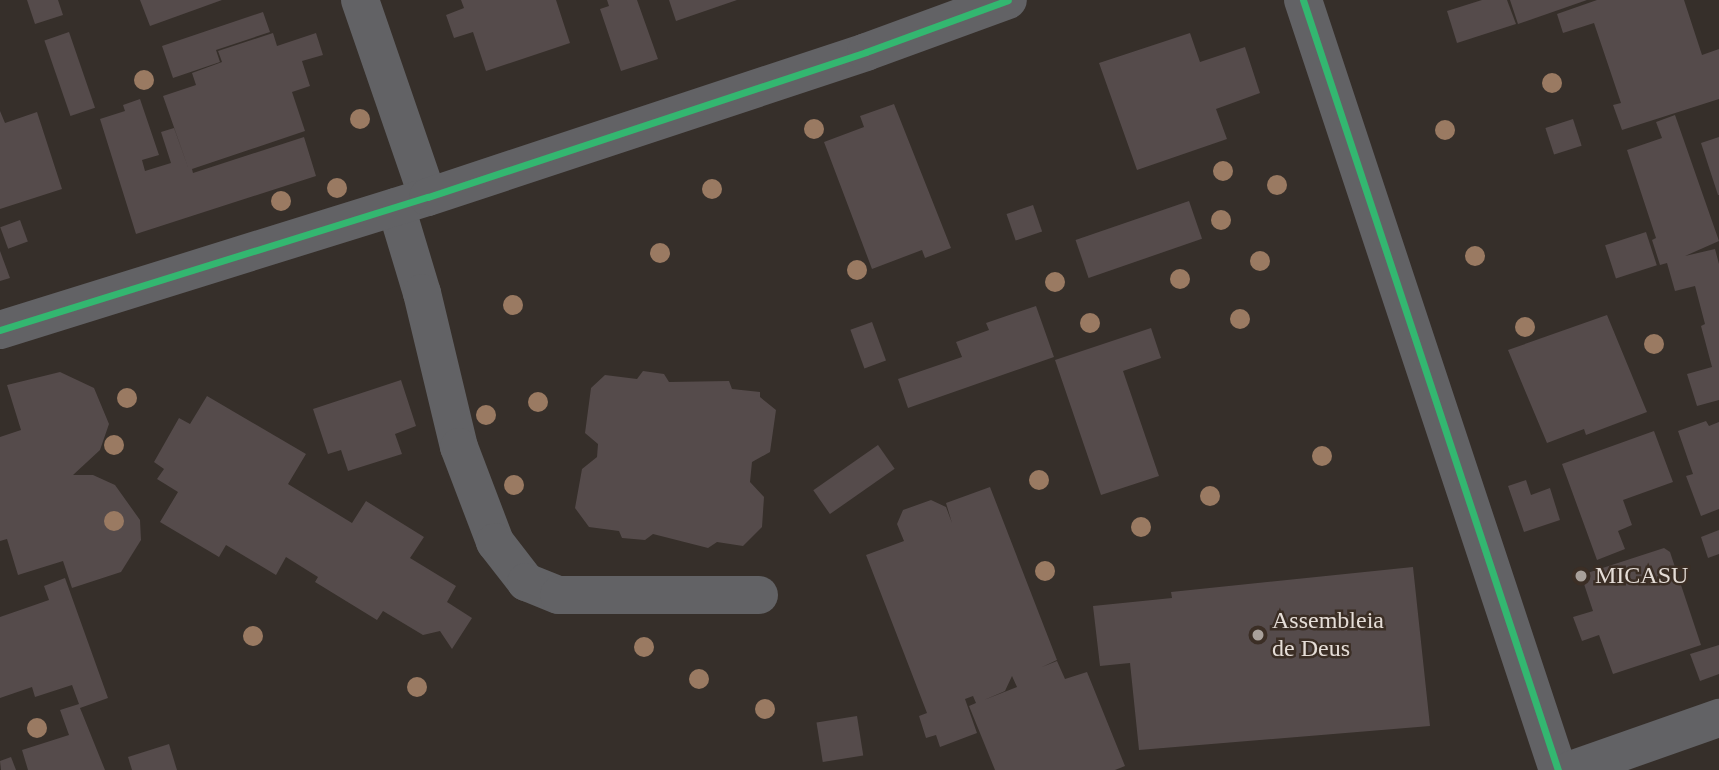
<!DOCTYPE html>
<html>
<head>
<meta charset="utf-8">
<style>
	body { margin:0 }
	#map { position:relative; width:1719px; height:770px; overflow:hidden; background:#362f2a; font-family:"Times New Roman",serif }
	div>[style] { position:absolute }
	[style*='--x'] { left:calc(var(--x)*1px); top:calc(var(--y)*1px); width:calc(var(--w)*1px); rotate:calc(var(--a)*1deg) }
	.building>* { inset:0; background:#554b4b; transform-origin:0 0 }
	.minor>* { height:38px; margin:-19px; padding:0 19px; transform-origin:19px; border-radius:19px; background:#626265 }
	.cycleway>* { height:7px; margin:-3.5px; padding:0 3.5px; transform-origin:3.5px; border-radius:3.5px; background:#33b770 }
	.trees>* { width:20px; height:20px; margin:-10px; border-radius:50%; background:#9a7a62 }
	.dots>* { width:19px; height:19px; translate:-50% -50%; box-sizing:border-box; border:4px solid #3b2e25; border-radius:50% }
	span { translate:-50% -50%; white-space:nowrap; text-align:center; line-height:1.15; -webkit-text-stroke:5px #3b2e25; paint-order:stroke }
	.poi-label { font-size:24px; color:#e5ddd7 }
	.left { translate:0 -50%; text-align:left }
</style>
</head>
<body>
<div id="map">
	<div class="building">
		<div style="clip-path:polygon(27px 0,58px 0,63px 15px,35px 24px)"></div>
		<div style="clip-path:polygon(140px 0,222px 0,150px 26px)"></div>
		<div style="clip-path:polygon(461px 0,556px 0,570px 43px,486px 71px,473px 32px,454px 38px,446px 15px,464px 8px)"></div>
		<div style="clip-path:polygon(607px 0,637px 0,658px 59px,621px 71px,600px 9px,609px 6px)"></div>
		<div style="clip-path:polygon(669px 0,737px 0,676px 21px)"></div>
		<div style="clip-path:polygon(1482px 0,1507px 0,1516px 24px,1457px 43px,1447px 11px)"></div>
		<div style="clip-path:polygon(1510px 0,1587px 0,1518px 24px)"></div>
		<div style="clip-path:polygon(1597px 0,1684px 0,1702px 55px,1719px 49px,1719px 99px,1622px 130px,1613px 105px,1621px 103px,1594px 23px,1563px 33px,1557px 14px)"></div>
		<div style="clip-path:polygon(263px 12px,270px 32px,216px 50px,220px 62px,173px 78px,162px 46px)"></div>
		<div style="left:69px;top:32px;width:80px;height:26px;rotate:71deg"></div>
		<div style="clip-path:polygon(273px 33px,277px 46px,316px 33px,323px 55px,302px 61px,310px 86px,292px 92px,305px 131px,192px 169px,193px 173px,304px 137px,316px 176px,136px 234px,100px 119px,125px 111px,123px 105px,140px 99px,159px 155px,142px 160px,145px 171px,171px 163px,161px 132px,174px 128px,189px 170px,163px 96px,196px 85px,192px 73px,222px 62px,218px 51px)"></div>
		<div style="clip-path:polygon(1190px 33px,1200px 62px,1245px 47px,1260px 93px,1216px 109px,1227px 139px,1137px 170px,1099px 63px)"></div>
		<div style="clip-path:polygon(894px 104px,951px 248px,925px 258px,922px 250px,872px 269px,824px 142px,864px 127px,860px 116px)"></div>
		<div style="clip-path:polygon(0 111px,5px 123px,37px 112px,62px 189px,0 209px)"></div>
		<div style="clip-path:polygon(1675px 115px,1719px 241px,1685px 256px,1715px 249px,1719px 264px,1719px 400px,1697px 406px,1687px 374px,1712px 367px,1701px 326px,1705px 324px,1695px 286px,1675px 291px,1667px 263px,1660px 265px,1652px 240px,1656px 238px,1627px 150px,1662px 138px,1656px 122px)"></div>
		<div style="left:1573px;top:119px;width:28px;height:29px;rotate:72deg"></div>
		<div style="clip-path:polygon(1719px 137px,1719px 195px,1718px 195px,1701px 143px)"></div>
		<div style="left:1189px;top:201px;width:40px;height:120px;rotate:71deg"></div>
		<div style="left:1033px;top:205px;width:28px;height:28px;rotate:71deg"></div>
		<div style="left:20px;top:220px;width:23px;height:21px;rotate:70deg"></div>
		<div style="left:1646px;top:232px;width:35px;height:43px;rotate:72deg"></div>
		<div style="clip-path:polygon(0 251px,10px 278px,0 281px)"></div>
		<div style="clip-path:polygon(1036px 306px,1054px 357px,908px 408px,898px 379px,962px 357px,956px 342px,989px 330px,986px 323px)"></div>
		<div style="clip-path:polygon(1607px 315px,1647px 412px,1586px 435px,1584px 429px,1547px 443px,1508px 350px)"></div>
		<div style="left:872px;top:322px;width:41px;height:23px;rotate:70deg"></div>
		<div style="clip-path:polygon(1151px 328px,1161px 358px,1123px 371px,1159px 476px,1101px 495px,1055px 360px)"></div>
		<div style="clip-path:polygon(643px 371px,664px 374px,669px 382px,729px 381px,732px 389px,760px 392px,760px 397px,776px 410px,770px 452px,752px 462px,750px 482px,764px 497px,762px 527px,743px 546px,717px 542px,708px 548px,653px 534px,645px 540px,622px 538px,619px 531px,589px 527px,575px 508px,582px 469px,597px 457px,598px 444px,585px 433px,591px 388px,605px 375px,637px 379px)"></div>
		<div style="clip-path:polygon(60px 372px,94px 388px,109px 424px,100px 450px,73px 475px,93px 475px,115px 485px,140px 520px,141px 540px,121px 572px,72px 588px,63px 561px,18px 575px,7px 539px,0 541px,0 437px,21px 430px,7px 385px)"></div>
		<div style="clip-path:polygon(401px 380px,416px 426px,395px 434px,402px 454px,348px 471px,341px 450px,328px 454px,313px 409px)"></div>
		<div style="clip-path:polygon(207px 396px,306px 454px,288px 484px,352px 523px,366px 501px,424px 537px,410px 558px,456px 586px,447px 602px,472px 618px,452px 649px,440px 631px,423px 635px,383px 611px,377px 620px,315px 582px,318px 577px,286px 557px,276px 575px,226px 545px,219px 557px,160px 522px,178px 492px,157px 479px,164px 469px,154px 462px,179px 418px,190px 424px)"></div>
		<div style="clip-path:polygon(1706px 421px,1709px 426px,1719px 422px,1719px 509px,1701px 516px,1686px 476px,1693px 474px,1678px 431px)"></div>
		<div style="clip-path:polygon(1654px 431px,1673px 482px,1623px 500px,1632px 525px,1618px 531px,1625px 549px,1597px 560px,1562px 464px)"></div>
		<div style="left:878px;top:445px;width:29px;height:79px;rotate:55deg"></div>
		<div style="clip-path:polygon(1526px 480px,1531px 495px,1550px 488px,1560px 520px,1524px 532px,1508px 486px)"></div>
		<div style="clip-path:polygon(evenodd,990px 487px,1057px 660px,1042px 667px,1057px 661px,1065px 679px,1087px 672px,1125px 766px,1115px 770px,995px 770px,969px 706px,976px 703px,973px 696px,965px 699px,977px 733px,940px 747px,936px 735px,926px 738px,919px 716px,927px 713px,866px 555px,904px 541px,897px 524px,903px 510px,931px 500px,946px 507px,952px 523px,946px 503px,990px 487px,1012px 676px,1017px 687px,984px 700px,1005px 691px,1012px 676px)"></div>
		<div style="clip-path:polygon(1719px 530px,1719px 554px,1708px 558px,1701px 537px)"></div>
		<div style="clip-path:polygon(1664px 548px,1670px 552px,1701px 645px,1613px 674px,1599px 635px,1582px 641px,1573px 617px,1593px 611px,1581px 575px)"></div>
		<div style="clip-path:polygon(1413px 567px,1430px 726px,1139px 750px,1130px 663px,1100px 666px,1093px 606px,1172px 598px,1171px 592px)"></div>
		<div style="clip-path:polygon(65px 578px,108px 698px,80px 708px,105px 770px,28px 770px,22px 750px,69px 735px,60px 710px,79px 704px,72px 685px,35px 697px,32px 687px,0 698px,0 617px,49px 600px,44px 586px)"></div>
		<div style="clip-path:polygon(1719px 645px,1719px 674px,1700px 681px,1690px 654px)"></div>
		<div style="left:857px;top:716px;width:40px;height:41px;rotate:81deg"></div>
		<div style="clip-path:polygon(169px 744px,177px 770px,132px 770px,128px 757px)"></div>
		<div style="clip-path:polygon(11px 757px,16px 770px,1px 770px,0 761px)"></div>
	</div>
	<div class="minor">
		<div style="--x:360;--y:0;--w:208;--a:71"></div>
		<div style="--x:1303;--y:0;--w:811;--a:71.68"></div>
		<div style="--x:396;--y:207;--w:90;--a:73.2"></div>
		<div style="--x:422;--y:293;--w:158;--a:76.5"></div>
		<div style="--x:459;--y:447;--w:102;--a:69.2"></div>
		<div style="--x:495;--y:542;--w:51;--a:52.2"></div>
		<div style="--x:526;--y:582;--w:35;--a:22"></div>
		<div style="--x:559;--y:595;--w:200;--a:0"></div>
		<div style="--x:0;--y:330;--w:448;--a:-17.3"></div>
		<div style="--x:428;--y:197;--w:461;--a:-18.3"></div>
		<div style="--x:866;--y:52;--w:151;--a:-20.1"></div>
		<div style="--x:1571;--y:770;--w:157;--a:-19.4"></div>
	</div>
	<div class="cycleway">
		<div style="--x:1303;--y:0;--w:811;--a:71.68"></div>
		<div style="--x:0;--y:330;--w:448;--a:-17.3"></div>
		<div style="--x:428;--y:197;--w:461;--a:-18.3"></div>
		<div style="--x:866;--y:52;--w:151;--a:-20.1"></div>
	</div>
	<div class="trees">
		<div style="left:144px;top:80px"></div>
		<div style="left:1552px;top:83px"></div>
		<div style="left:360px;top:119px"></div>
		<div style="left:814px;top:129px"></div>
		<div style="left:1445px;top:130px"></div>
		<div style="left:1223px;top:171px"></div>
		<div style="left:1277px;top:185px"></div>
		<div style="left:337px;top:188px"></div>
		<div style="left:712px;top:189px"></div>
		<div style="left:281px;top:201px"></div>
		<div style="left:1221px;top:220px"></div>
		<div style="left:660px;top:253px"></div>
		<div style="left:1475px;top:256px"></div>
		<div style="left:1260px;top:261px"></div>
		<div style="left:857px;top:270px"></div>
		<div style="left:1180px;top:279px"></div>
		<div style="left:1055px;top:282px"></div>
		<div style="left:513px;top:305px"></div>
		<div style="left:1240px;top:319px"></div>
		<div style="left:1090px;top:323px"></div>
		<div style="left:1525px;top:327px"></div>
		<div style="left:1654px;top:344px"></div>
		<div style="left:127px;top:398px"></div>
		<div style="left:538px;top:402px"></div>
		<div style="left:486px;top:415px"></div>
		<div style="left:114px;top:445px"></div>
		<div style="left:1322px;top:456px"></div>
		<div style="left:1039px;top:480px"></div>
		<div style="left:514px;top:485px"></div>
		<div style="left:1210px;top:496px"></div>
		<div style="left:114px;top:521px"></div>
		<div style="left:1141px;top:527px"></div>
		<div style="left:1045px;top:571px"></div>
		<div style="left:253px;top:636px"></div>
		<div style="left:644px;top:647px"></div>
		<div style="left:699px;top:679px"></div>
		<div style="left:417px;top:687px"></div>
		<div style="left:765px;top:709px"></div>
		<div style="left:37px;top:728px"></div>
	</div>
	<div class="dots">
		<div style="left:1581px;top:576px;background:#a8a09a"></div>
		<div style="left:1258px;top:635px;background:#a8a09a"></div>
	</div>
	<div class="poi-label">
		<span class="left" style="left:1595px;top:576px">MICASU</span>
		<span class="left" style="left:1272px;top:635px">Assembleia<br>de Deus</span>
	</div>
</div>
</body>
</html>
